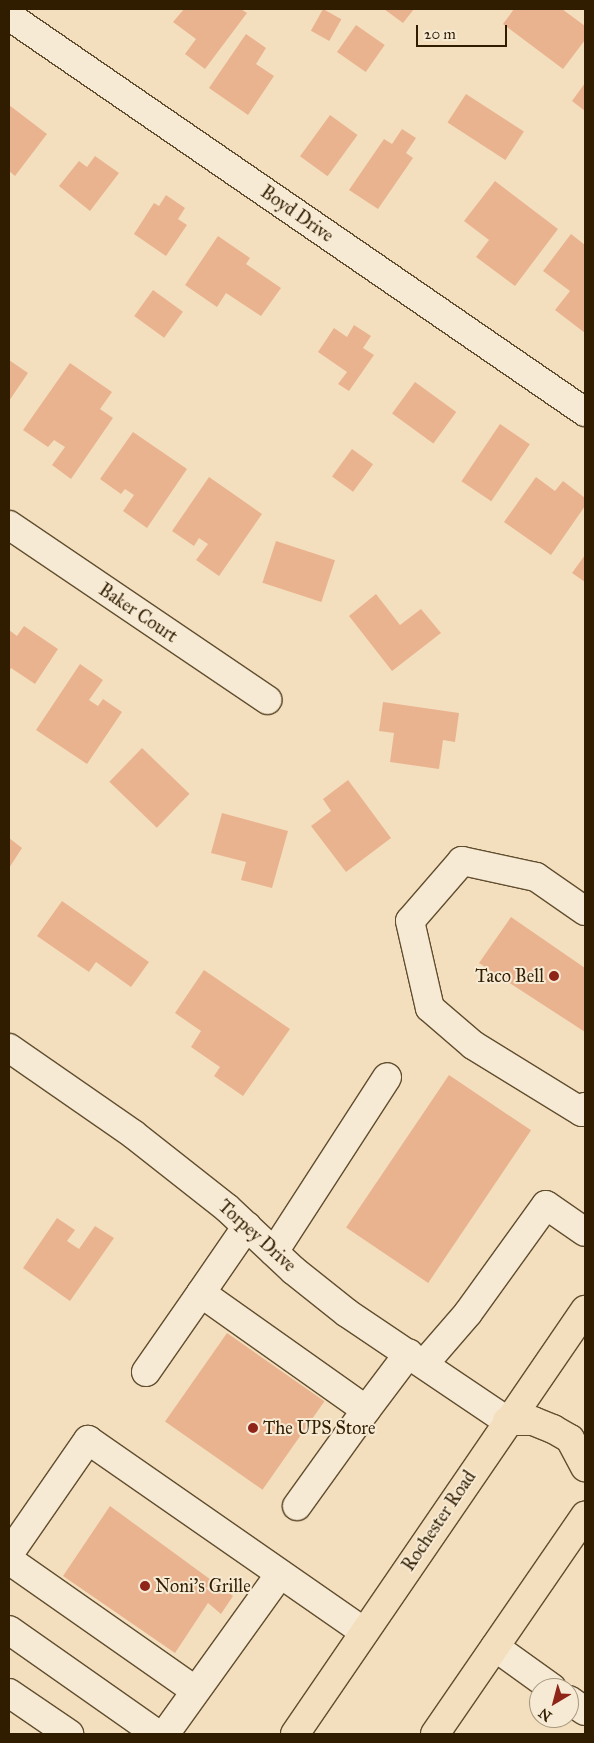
<!DOCTYPE html>
<html>
<head>
<meta charset="utf-8">
<style>
	body { margin:0 }
	#map { position:relative; width:594px; height:1743px; overflow:hidden; background:#f3dfbd; font-family:"IM FELL Great Primer",serif }
	div>[style] { position:absolute }
	[style*='--x'] { left:calc(var(--x)*1px); top:calc(var(--y)*1px); width:calc(var(--w)*1px); rotate:calc(var(--a)*1deg) }
	.building>* { inset:0; background:#eab390; transform-origin:0 0 }
	.roads { filter:drop-shadow(1px 0 #614e2f) drop-shadow(-1px 0 #614e2f) drop-shadow(0 1px #614e2f) drop-shadow(0 -1px #614e2f) }
	.minor>* { height:28px; margin:-14px; padding:0 14px; transform-origin:14px; border-radius:14px; background:#f7ead4 }
	.major>* { height:28px; margin:-14px; padding:0 14px; transform-origin:14px; border-radius:14px; background:#f3dfbd }
	.dots>* { width:14px; height:14px; translate:-50% -50%; box-sizing:border-box; border:2px solid #f7ead4; border-radius:50% }
	span { translate:-50% -50%; white-space:nowrap; text-align:center; line-height:1.15; -webkit-text-stroke:4px #f7ead4; paint-order:stroke }
	.street-label { font-size:18px; color:#301d00 }
	.poi-label { font-size:18px; color:#301d00 }
	.right { translate:-100% -50%; text-align:right }
	.left { translate:0 -50%; text-align:left }
	.frame { position:absolute; inset:0; border:10px solid #301d00; pointer-events:none }
	.north { position:absolute; left:529px; top:1678px; width:50px; height:50px; box-sizing:border-box; background:#f7ead4; border:1px solid #a7987f; border-radius:50%; rotate:217deg; font-size:14px; font-weight:700; line-height:20px; text-align:center; color:#301d00 }
	.north::after { content:''; display:block; margin:auto; width:18px; height:22px; background:#8f2418; clip-path:polygon(50% 0,100% 100%,50% 72%,0 100%) }
	.scale { position:absolute; left:416px; top:25px; width:91px; height:22px; box-sizing:border-box; border:2px solid #301d00; border-top:0; padding-left:6px; font-size:15px; line-height:18px; white-space:nowrap; color:#301d00; -webkit-text-stroke:4px #f7ead4; paint-order:stroke }
</style>
</head>
<body>
<div id="map">
	<div class="building">
		<div style="clip-path:polygon(184px 9px,241px 9px,247px 13px,205px 69px,185px 54px,196px 39px,173px 22px)"></div>
		<div style="left:323px;top:9px;width:21px;height:25px;rotate:29deg"></div>
		<div style="clip-path:polygon(384px 9px,414px 9px,403px 23px)"></div>
		<div style="clip-path:polygon(514px 9px,562px 9px,585px 26px,585px 40px,563px 69px,503px 24px)"></div>
		<div style="left:356px;top:25px;width:35px;height:33px;rotate:35deg"></div>
		<div style="clip-path:polygon(246px 34px,266px 48px,256px 64px,274px 76px,248px 115px,209px 88px)"></div>
		<div style="clip-path:polygon(585px 83px,585px 111px,572px 101px)"></div>
		<div style="left:466px;top:94px;width:69px;height:34px;rotate:33deg"></div>
		<div style="clip-path:polygon(9px 105px,47px 134px,15px 176px,9px 171px)"></div>
		<div style="left:330px;top:115px;width:34px;height:51px;rotate:36deg"></div>
		<div style="clip-path:polygon(402px 129px,416px 138px,406px 153px,413px 158px,378px 209px,349px 190px,384px 139px,392px 144px)"></div>
		<div style="clip-path:polygon(95px 156px,119px 173px,90px 211px,59px 186px,79px 161px,87px 167px)"></div>
		<div style="clip-path:polygon(495px 181px,558px 229px,515px 286px,476px 257px,489px 240px,464px 221px)"></div>
		<div style="clip-path:polygon(166px 195px,185px 208px,178px 219px,187px 225px,166px 256px,134px 234px,154px 203px,159px 206px)"></div>
		<div style="clip-path:polygon(571px 234px,585px 245px,585px 333px,555px 310px,570px 291px,543px 271px)"></div>
		<div style="clip-path:polygon(218px 236px,250px 258px,246px 264px,281px 288px,261px 316px,226px 293px,217px 307px,185px 285px)"></div>
		<div style="left:153px;top:290px;width:37px;height:32px;rotate:36deg"></div>
		<div style="clip-path:polygon(354px 325px,371px 336px,363px 348px,374px 355px,349px 391px,338px 384px,347px 372px,318px 352px,334px 328px,347px 337px)"></div>
		<div style="clip-path:polygon(9px 360px,28px 373px,9px 401px)"></div>
		<div style="clip-path:polygon(70px 363px,112px 392px,100px 409px,113px 418px,71px 479px,52px 465px,65px 447px,54px 440px,48px 447px,23px 430px)"></div>
		<div style="left:415px;top:382px;width:51px;height:39px;rotate:36deg"></div>
		<div style="left:500px;top:424px;width:36px;height:69px;rotate:34deg"></div>
		<div style="clip-path:polygon(133px 432px,187px 469px,147px 528px,123px 511px,134px 495px,125px 489px,121px 494px,100px 479px)"></div>
		<div style="left:352px;top:449px;width:26px;height:34px;rotate:36deg"></div>
		<div style="clip-path:polygon(209px 477px,262px 514px,219px 576px,196px 560px,208px 544px,199px 538px,194px 546px,172px 531px)"></div>
		<div style="clip-path:polygon(536px 477px,555px 491px,563px 481px,585px 498px,585px 506px,551px 555px,504px 522px)"></div>
		<div style="left:276px;top:541px;width:62px;height:44px;rotate:18deg"></div>
		<div style="clip-path:polygon(585px 555px,585px 582px,572px 573px)"></div>
		<div style="clip-path:polygon(376px 594px,400px 625px,421px 609px,441px 633px,392px 671px,349px 616px)"></div>
		<div style="clip-path:polygon(24px 626px,58px 649px,35px 684px,11px 668px,9px 672px,9px 630px,17px 636px)"></div>
		<div style="clip-path:polygon(80px 664px,103px 680px,89px 700px,98px 706px,103px 699px,122px 712px,87px 764px,36px 730px)"></div>
		<div style="clip-path:polygon(383px 702px,459px 713px,455px 742px,443px 740px,439px 769px,390px 762px,394px 733px,379px 731px)"></div>
		<div style="left:142px;top:748px;width:66px;height:47px;rotate:44deg"></div>
		<div style="clip-path:polygon(348px 780px,391px 838px,346px 872px,311px 826px,331px 811px,323px 799px)"></div>
		<div style="clip-path:polygon(222px 813px,288px 831px,272px 888px,241px 880px,246px 862px,211px 853px)"></div>
		<div style="clip-path:polygon(9px 838px,22px 848px,9px 868px)"></div>
		<div style="clip-path:polygon(62px 901px,149px 962px,131px 987px,96px 962px,89px 972px,37px 936px)"></div>
		<div style="clip-path:polygon(511px 917px,585px 968px,585px 1032px,479px 963px)"></div>
		<div style="clip-path:polygon(204px 970px,290px 1029px,243px 1096px,214px 1076px,220px 1067px,191px 1047px,201px 1031px,175px 1013px)"></div>
		<div style="left:449px;top:1075px;width:99px;height:184px;rotate:34deg"></div>
		<div style="clip-path:polygon(57px 1218px,75px 1230px,67px 1241px,79px 1249px,95px 1226px,114px 1238px,70px 1301px,23px 1268px)"></div>
		<div style="left:227px;top:1333px;width:119px;height:108px;rotate:35deg"></div>
		<div style="clip-path:polygon(110px 1506px,233px 1596px,221px 1614px,208px 1603px,175px 1653px,63px 1576px)"></div>
	</div>
	<div class="roads">
		<div class="minor">
			<div style="--x:9;--y:16;--w:699;--a:34.51"></div>
			<div style="--x:9;--y:525;--w:312;--a:34.1"></div>
			<div style="--x:585;--y:911;--w:60;--a:-145.2"></div>
			<div style="--x:536;--y:877;--w:76;--a:-167.8"></div>
			<div style="--x:462;--y:861;--w:79;--a:130.9"></div>
			<div style="--x:410;--y:921;--w:89;--a:77.1"></div>
			<div style="--x:430;--y:1008;--w:57;--a:40.7"></div>
			<div style="--x:473;--y:1045;--w:128;--a:31.6"></div>
			<div style="--x:582;--y:1112;--w:6;--a:-59"></div>
			<div style="--x:9;--y:1048;--w:151;--a:34.7"></div>
			<div style="--x:133;--y:1134;--w:120;--a:38.2"></div>
			<div style="--x:227;--y:1208;--w:91;--a:43.2"></div>
			<div style="--x:293;--y:1270;--w:69;--a:38.5"></div>
			<div style="--x:347;--y:1313;--w:193;--a:34"></div>
			<div style="--x:247;--y:1226;--w:81;--a:124.5"></div>
			<div style="--x:201;--y:1293;--w:202;--a:35.3"></div>
			<div style="--x:366;--y:1410;--w:71;--a:-53"></div>
			<div style="--x:274;--y:1252;--w:208;--a:-57.1"></div>
			<div style="--x:424;--y:1364;--w:67;--a:-49.2"></div>
			<div style="--x:468;--y:1313;--w:133;--a:-54.2"></div>
			<div style="--x:546;--y:1205;--w:47;--a:34.7"></div>
			<div style="--x:146;--y:1372;--w:96;--a:-55.2"></div>
			<div style="--x:297;--y:1506;--w:118;--a:-54.3"></div>
			<div style="--x:9;--y:1554;--w:139;--a:-55.3"></div>
			<div style="--x:88;--y:1440;--w:336;--a:34.8"></div>
			<div style="--x:9;--y:1560;--w:227;--a:35"></div>
			<div style="--x:9;--y:1630;--w:181;--a:35.1"></div>
			<div style="--x:495;--y:1647;--w:70;--a:35.7"></div>
			<div style="--x:9;--y:1693;--w:73;--a:34.3"></div>
			<div style="--x:569;--y:1700;--w:19;--a:35"></div>
			<div style="--x:165;--y:1734;--w:197;--a:-54.3"></div>
		</div>
		<div class="major">
			<div style="--x:507;--y:1421;--w:26;--a:0"></div>
			<div style="--x:533;--y:1421;--w:22;--a:22"></div>
			<div style="--x:553;--y:1429;--w:20;--a:30"></div>
			<div style="--x:570;--y:1439;--w:32;--a:62"></div>
			<div style="--x:295;--y:1734;--w:514;--a:-55.63"></div>
			<div style="--x:435;--y:1734;--w:265;--a:-55.5"></div>
		</div>
	</div>
	<div class="dots">
		<div style="left:554px;top:976px;background:#8f2418"></div>
		<div style="left:253px;top:1428px;background:#8f2418"></div>
		<div style="left:145px;top:1586px;background:#8f2418"></div>
	</div>
	<div class="street-label">
		<span style="left:297px;top:214px;rotate:35deg">Boyd Drive</span>
		<span style="left:138px;top:613px;rotate:34deg">Baker Court</span>
		<span style="left:257px;top:1236px;rotate:42deg">Torpey Drive</span>
		<span style="left:439px;top:1521px;rotate:-56deg">Rochester Road</span>
	</div>
	<div class="poi-label">
		<span class="right" style="left:544px;top:976px">Taco Bell</span>
		<span class="left" style="left:263px;top:1428px">The UPS Store</span>
		<span class="left" style="left:155px;top:1586px">Noni's Grille</span>
	</div>
	<div class="frame"></div>
	<div class="north">N</div>
	<div class="scale">20 m</div>
</div>
</body>
</html>
